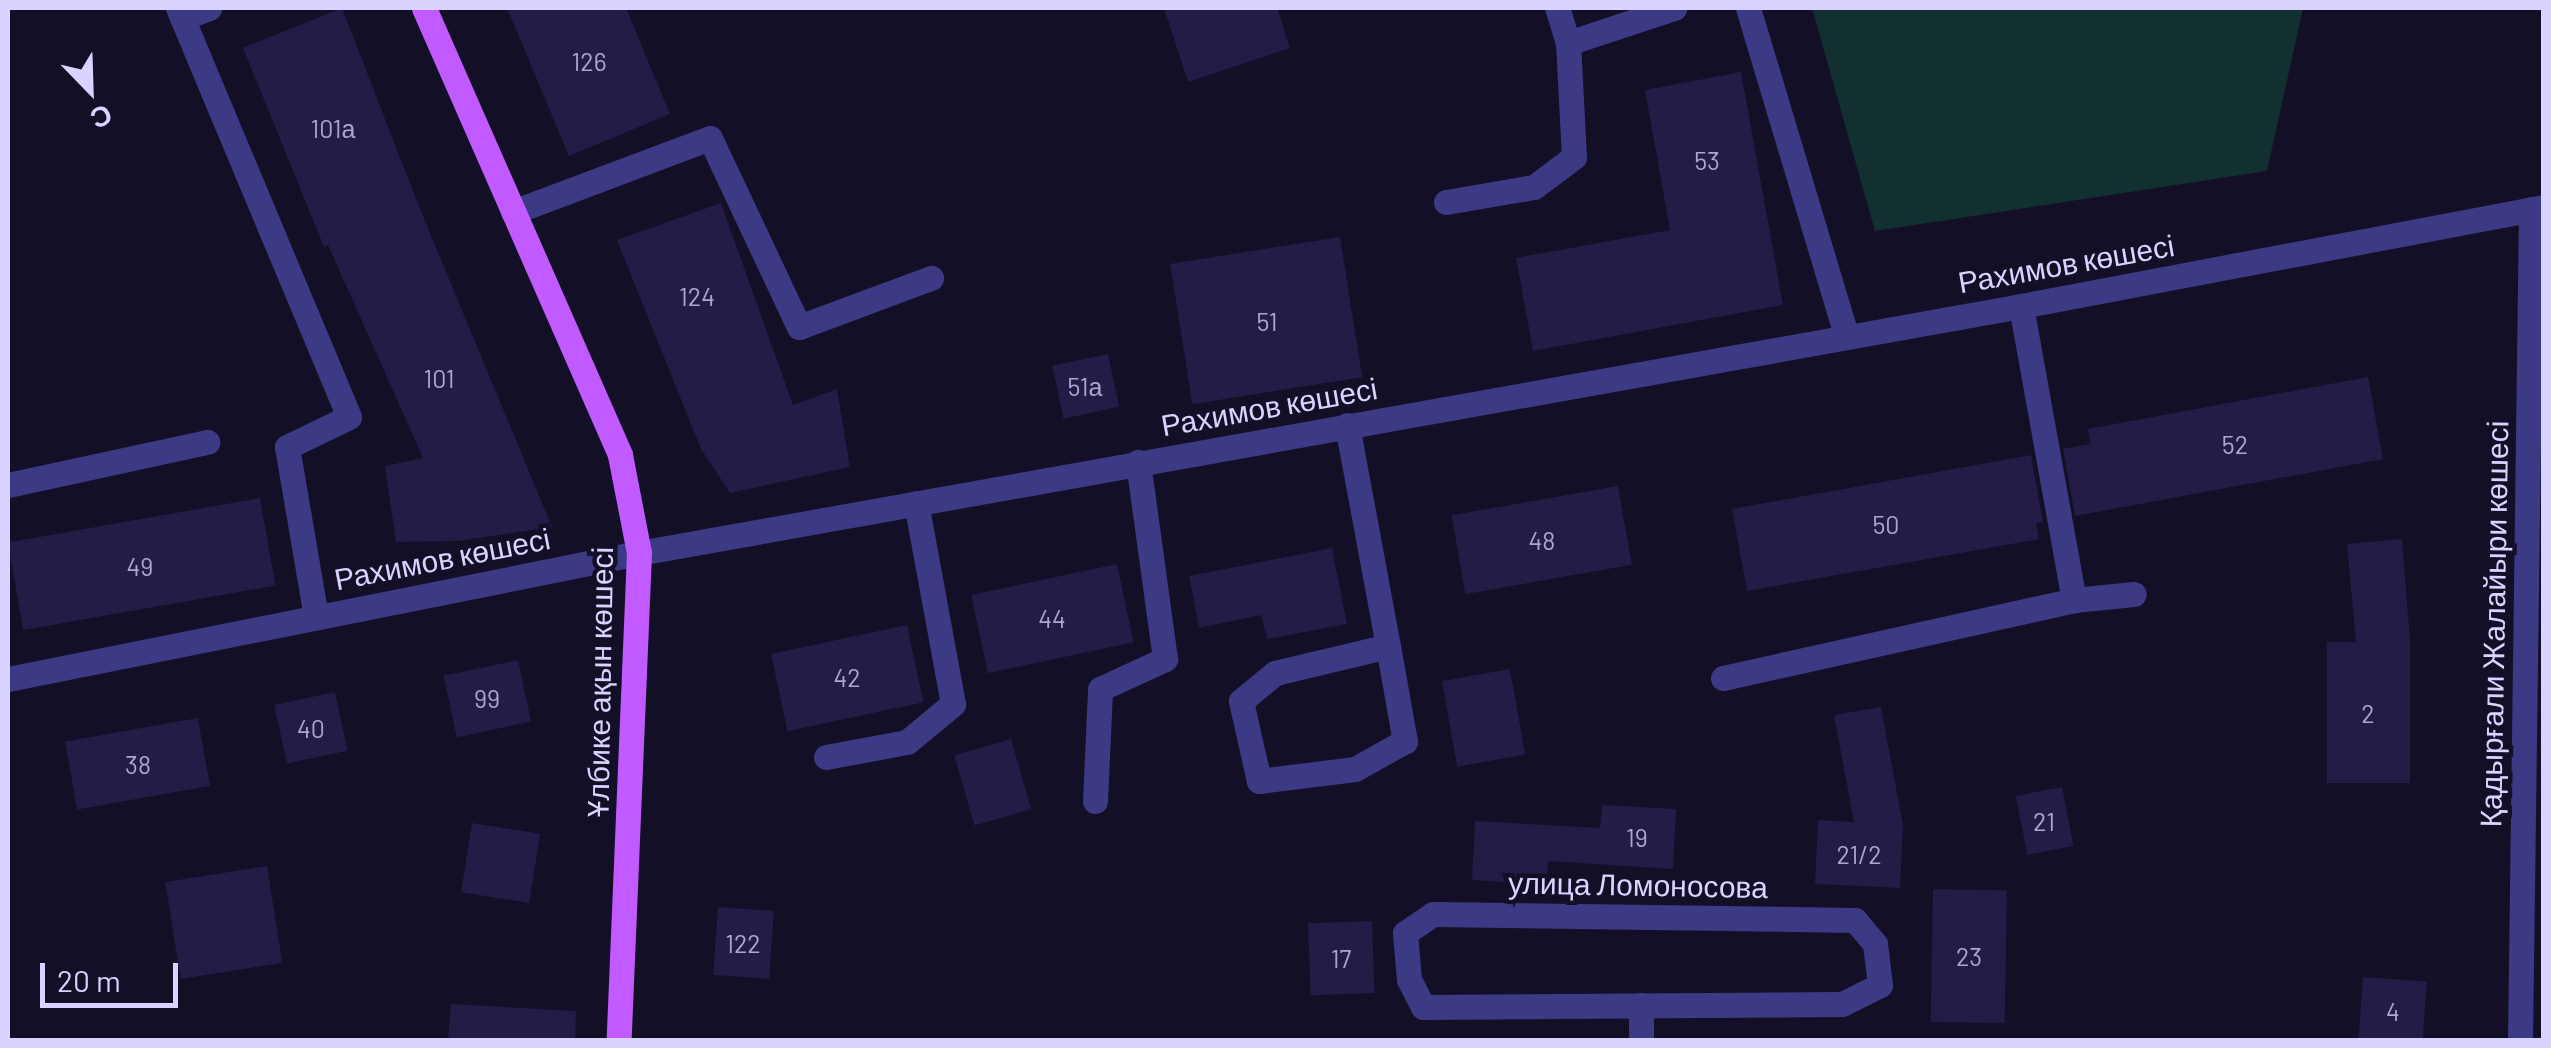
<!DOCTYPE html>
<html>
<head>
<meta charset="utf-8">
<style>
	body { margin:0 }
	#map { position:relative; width:2551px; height:1048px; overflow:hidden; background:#130f26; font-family:Barlow,sans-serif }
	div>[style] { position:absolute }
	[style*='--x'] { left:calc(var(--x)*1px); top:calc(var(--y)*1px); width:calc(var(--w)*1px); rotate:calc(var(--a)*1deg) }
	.green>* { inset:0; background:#12302f }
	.building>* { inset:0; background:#241b47; transform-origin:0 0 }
	.minor>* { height:25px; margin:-12.5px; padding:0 12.5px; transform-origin:12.5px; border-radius:12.5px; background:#3d3a85 }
	.major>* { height:25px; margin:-12.5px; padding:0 12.5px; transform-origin:12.5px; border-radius:12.5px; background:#c25bff }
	span { translate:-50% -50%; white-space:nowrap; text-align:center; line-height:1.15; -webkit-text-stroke:9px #130f26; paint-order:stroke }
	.number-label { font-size:25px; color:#aca6d1 }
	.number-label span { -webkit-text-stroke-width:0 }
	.street-label { font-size:30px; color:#d9d4ff }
	.frame { position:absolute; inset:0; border:10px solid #d9d4ff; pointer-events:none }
	.north { position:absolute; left:40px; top:40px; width:100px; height:100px; -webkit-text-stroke:8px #130f26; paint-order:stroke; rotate:157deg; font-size:28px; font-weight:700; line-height:40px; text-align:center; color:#d9d4ff }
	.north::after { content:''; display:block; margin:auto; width:35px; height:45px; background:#d9d4ff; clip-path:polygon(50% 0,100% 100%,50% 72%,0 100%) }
	.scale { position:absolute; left:40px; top:963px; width:138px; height:45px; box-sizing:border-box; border:5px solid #d9d4ff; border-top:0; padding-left:12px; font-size:30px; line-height:35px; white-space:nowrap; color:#d9d4ff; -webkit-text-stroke:8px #130f26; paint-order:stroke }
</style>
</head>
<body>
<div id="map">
	<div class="green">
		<div style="clip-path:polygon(1812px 8px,2303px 8px,2267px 171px,1875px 231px)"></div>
	</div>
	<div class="building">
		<div style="clip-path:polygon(342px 8px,420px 209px,552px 527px,458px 541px,396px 542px,385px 466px,423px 458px,328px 245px,324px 247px,243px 48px)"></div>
		<div style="clip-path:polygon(507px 8px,626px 8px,670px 114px,569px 156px)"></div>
		<div style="clip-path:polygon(1164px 8px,1277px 8px,1290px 48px,1188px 82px)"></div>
		<div style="clip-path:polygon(1741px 72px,1783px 305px,1533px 351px,1516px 258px,1670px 230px,1645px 90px)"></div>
		<div style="clip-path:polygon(721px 203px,793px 405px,837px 389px,850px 467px,730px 493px,701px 449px,617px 240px)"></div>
		<div style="left:1340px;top:237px;width:142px;height:172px;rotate:81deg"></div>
		<div style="left:1108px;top:354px;width:54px;height:57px;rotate:78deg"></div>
		<div style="clip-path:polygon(2368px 377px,2383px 459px,2075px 516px,2063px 449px,2090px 444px,2088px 429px)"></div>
		<div style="clip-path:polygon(2031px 455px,2043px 522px,2036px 523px,2039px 539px,1747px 591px,1732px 509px)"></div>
		<div style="left:1618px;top:486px;width:80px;height:169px;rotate:80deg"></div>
		<div style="left:260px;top:498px;width:89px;height:256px;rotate:80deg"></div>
		<div style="clip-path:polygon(2402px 539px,2410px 641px,2410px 783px,2327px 783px,2327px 642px,2356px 642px,2347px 544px)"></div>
		<div style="clip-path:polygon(1332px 548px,1347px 624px,1267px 639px,1261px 615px,1199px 628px,1189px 576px)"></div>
		<div style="left:1117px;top:564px;width:80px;height:149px;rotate:78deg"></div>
		<div style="left:907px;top:625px;width:79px;height:139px;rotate:78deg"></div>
		<div style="left:518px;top:660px;width:63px;height:76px;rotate:78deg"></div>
		<div style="left:1510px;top:669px;width:87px;height:69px;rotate:80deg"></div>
		<div style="left:335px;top:692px;width:60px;height:62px;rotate:78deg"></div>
		<div style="clip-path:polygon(1881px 707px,1903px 825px,1900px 888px,1815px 884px,1818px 820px,1854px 822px,1834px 715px)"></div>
		<div style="left:198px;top:718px;width:69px;height:135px;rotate:80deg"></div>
		<div style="left:1011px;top:739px;width:73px;height:59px;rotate:74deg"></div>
		<div style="left:2062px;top:787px;width:60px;height:47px;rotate:79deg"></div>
		<div style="clip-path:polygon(1602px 805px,1676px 809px,1673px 869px,1548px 861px,1546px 884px,1472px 880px,1475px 821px,1600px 828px)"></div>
		<div style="left:472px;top:823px;width:69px;height:70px;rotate:9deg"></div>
		<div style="left:267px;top:866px;width:98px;height:103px;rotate:81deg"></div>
		<div style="left:1933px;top:889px;width:74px;height:133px;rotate:1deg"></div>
		<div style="left:718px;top:907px;width:56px;height:68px;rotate:4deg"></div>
		<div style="left:1372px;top:921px;width:72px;height:64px;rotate:88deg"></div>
		<div style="left:2363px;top:977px;width:64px;height:63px;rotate:4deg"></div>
		<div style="clip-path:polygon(451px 1004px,576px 1011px,575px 1040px,448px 1040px)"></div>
	</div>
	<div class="minor">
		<div style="--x:178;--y:8;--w:443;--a:67.3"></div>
		<div style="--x:349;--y:417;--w:69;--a:154.2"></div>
		<div style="--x:287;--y:447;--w:171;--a:80.3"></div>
		<div style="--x:1748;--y:8;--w:340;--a:73.3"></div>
		<div style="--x:182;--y:18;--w:29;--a:-20"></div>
		<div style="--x:1568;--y:43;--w:112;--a:-18.3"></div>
		<div style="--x:1446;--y:202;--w:89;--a:-9.7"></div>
		<div style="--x:1534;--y:187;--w:50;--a:-36.9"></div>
		<div style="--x:1574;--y:157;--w:114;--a:-93"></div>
		<div style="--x:1568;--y:43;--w:37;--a:-107"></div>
		<div style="--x:513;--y:212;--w:210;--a:-20.6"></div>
		<div style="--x:710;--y:138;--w:209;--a:64.8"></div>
		<div style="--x:799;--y:327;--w:141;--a:-20.4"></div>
		<div style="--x:2021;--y:306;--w:299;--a:79.8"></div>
		<div style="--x:1347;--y:425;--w:225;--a:79.5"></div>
		<div style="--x:1388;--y:646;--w:97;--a:79.9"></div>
		<div style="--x:1405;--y:741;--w:57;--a:150.8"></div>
		<div style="--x:1355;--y:769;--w:97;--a:172.9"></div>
		<div style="--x:1259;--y:781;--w:82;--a:-102.7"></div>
		<div style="--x:1241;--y:701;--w:44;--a:-39.5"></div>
		<div style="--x:1275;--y:673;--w:116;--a:-13.4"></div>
		<div style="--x:8;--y:485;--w:204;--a:-12.2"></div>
		<div style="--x:1723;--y:678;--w:360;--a:-12.5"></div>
		<div style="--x:2074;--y:600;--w:60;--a:-5.7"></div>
		<div style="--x:8;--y:679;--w:643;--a:-11.29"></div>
		<div style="--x:639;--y:553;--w:1404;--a:-10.13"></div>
		<div style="--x:2021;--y:306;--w:532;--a:-10.72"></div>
		<div style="--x:826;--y:757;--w:82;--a:-10.5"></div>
		<div style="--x:907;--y:742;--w:60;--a:-39.6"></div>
		<div style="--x:953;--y:704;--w:204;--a:-100.4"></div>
		<div style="--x:1095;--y:801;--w:112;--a:-87.4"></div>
		<div style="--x:1100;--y:689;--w:72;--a:-24.8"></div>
		<div style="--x:1165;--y:659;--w:199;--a:-97.8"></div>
		<div style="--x:1433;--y:914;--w:422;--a:0.8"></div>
		<div style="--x:1855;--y:920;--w:31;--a:50"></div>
		<div style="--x:1875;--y:944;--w:41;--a:83"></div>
		<div style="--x:1880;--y:985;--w:42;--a:153.4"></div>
		<div style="--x:1842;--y:1004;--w:419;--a:179.6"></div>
		<div style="--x:1423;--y:1007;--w:30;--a:-117"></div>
		<div style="--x:1409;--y:980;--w:47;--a:-94.9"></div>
		<div style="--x:1405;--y:933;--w:34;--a:-34"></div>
		<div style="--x:1641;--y:1005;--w:35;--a:90"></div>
		<div style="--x:2520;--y:1040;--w:831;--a:-89.24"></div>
	</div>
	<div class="major">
		<div style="--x:424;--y:8;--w:488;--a:66.3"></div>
		<div style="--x:620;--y:455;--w:100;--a:79"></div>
		<div style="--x:639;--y:553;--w:487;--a:92.4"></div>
	</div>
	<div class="number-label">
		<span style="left:589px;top:61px">126</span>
		<span style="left:333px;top:128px">101а</span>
		<span style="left:1707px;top:160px">53</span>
		<span style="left:697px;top:296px">124</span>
		<span style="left:1267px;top:321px">51</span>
		<span style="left:439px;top:378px">101</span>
		<span style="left:1085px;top:386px">51а</span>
		<span style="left:2235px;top:444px">52</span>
		<span style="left:1886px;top:524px">50</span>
		<span style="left:1542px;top:540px">48</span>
		<span style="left:140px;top:566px">49</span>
		<span style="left:1052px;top:618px">44</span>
		<span style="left:847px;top:677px">42</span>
		<span style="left:487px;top:698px">99</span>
		<span style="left:2368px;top:713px">2</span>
		<span style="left:311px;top:728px">40</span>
		<span style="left:138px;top:764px">38</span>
		<span style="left:2044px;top:821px">21</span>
		<span style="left:1637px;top:837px">19</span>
		<span style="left:1859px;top:854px">21/2</span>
		<span style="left:743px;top:943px">122</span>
		<span style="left:1969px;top:956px">23</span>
		<span style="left:1341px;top:958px">17</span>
		<span style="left:2393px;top:1011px">4</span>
	</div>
	<div class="street-label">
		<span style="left:2066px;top:263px;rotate:-10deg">Рахимов көшесі</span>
		<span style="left:1269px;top:406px;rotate:-10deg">Рахимов көшесі</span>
		<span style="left:442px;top:558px;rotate:-11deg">Рахимов көшесі</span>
		<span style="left:2493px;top:624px;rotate:-89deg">Қадырғали Жалайыри көшесі</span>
		<span style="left:599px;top:682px;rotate:-89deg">Ұлбике ақын көшесі</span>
		<span style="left:1638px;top:884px;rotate:1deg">улица Ломоносова</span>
	</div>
	<div class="frame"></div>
	<div class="north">С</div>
	<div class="scale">20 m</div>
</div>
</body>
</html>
